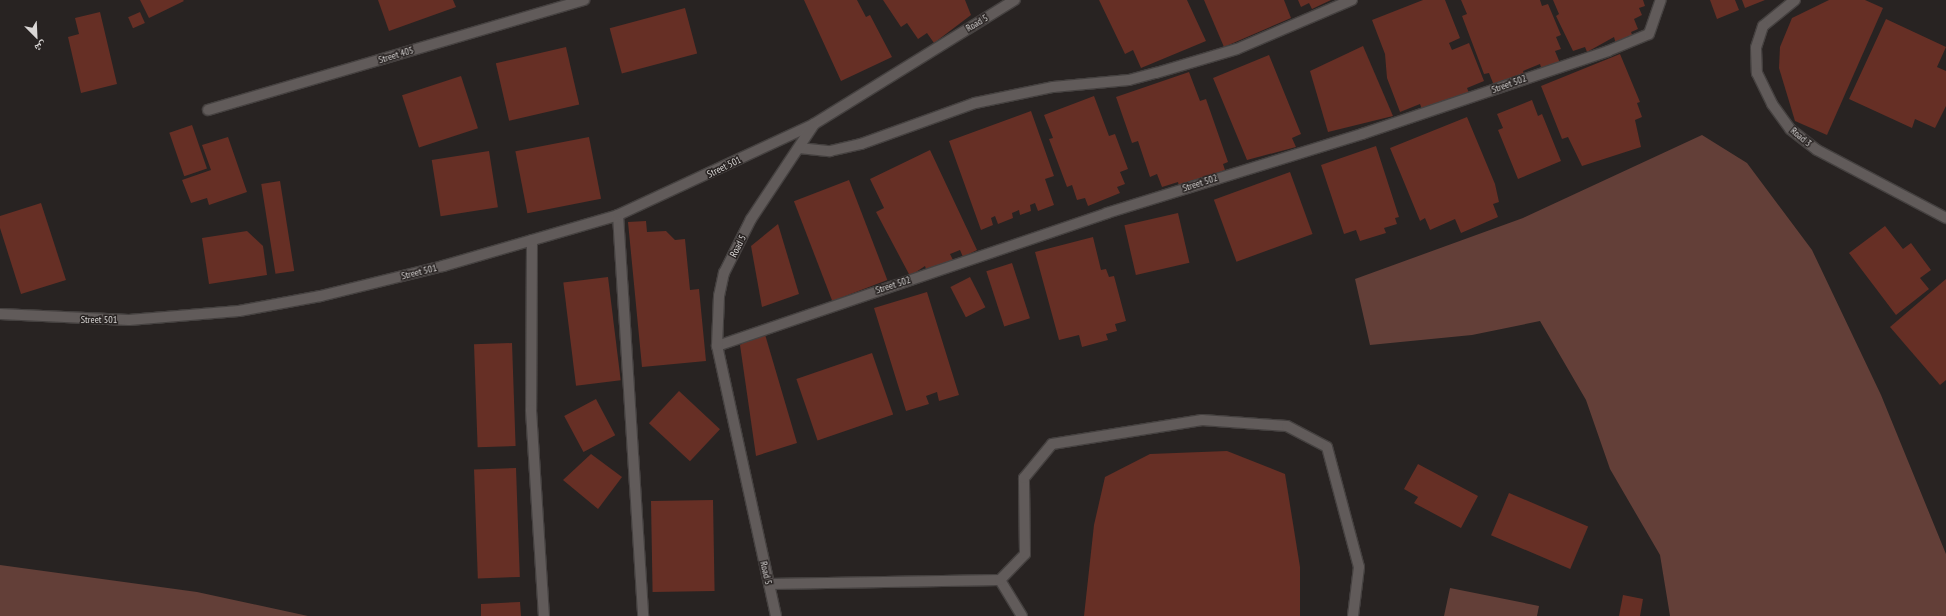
<!DOCTYPE html>
<html>
<head>
<meta charset="utf-8">
<style>
	body { margin:0 }
	#map { position:relative; width:1946px; height:616px; overflow:hidden; background:#282322; font-family:"PT Sans Narrow","Noto Naskh Arabic",sans-serif }
	div>[style] { position:absolute }
	[style*='--x'] { left:calc(var(--x)*1px); top:calc(var(--y)*1px); width:calc(var(--w)*1px); rotate:calc(var(--a)*1deg) }
	.green>* { inset:0; background:#633f38 }
	.building>* { inset:0; background:#662f25; transform-origin:0 0 }
	.roads { filter:drop-shadow(1px 0 #454140) drop-shadow(-1px 0 #454140) drop-shadow(0 1px #454140) drop-shadow(0 -1px #454140) }
	.lane>* { height:10px; margin:-5px; padding:0 5px; transform-origin:5px; border-radius:5px; background:#615b5a }
	.street>* { height:10px; margin:-5px; padding:0 5px; transform-origin:5px; border-radius:5px; background:#615b5a }
	span { translate:-50% -50%; white-space:nowrap; text-align:center; line-height:1.15; -webkit-text-stroke:3px #282322; paint-order:stroke }
	.street-label { font-size:10px; color:#dad7d6 }
	.north { position:absolute; left:16px; top:16px; width:40px; height:40px; -webkit-text-stroke:3px #282322; paint-order:stroke; rotate:156deg; font-size:11px; font-weight:700; line-height:16px; text-align:center; color:#dad7d6 }
	.north::after { content:''; display:block; margin:auto; width:14px; height:18px; background:#dad7d6; clip-path:polygon(50% 0,100% 100%,50% 72%,0 100%) }
</style>
</head>
<body>
<div id="map">
	<div class="green">
		<div style="clip-path:polygon(1702px 135px,1747px 163px,1812px 250px,1881px 395px,1946px 554px,1946px 616px,1670px 616px,1660px 555px,1610px 469px,1586px 400px,1540px 321px,1472px 335px,1370px 345px,1355px 279px,1523px 218px)"></div>
		<div style="clip-path:polygon(0 565px,197px 592px,308px 616px,0 616px)"></div>
		<div style="clip-path:polygon(1450px 588px,1539px 606px,1537px 616px,1444px 616px)"></div>
	</div>
	<div class="building">
		<div style="clip-path:polygon(140px 0,183px 0,184px 1px,149px 18px)"></div>
		<div style="clip-path:polygon(378px 0,453px 0,456px 7px,389px 31px)"></div>
		<div style="clip-path:polygon(804px 0,857px 0,866px 17px,870px 15px,892px 57px,841px 81px)"></div>
		<div style="clip-path:polygon(883px 0,965px 0,971px 15px,934px 43px,927px 33px,918px 39px,907px 23px,901px 27px)"></div>
		<div style="clip-path:polygon(1099px 0,1187px 0,1206px 41px,1141px 68px,1133px 50px,1125px 54px)"></div>
		<div style="clip-path:polygon(1204px 0,1284px 0,1291px 18px,1224px 47px)"></div>
		<div style="clip-path:polygon(1298px 0,1331px 0,1312px 9px,1309px 3px,1301px 7px)"></div>
		<div style="clip-path:polygon(1423px 0,1445px 0,1460px 38px,1449px 43px,1452px 50px,1469px 43px,1484px 81px,1467px 88px,1469px 93px,1423px 112px,1420px 104px,1400px 112px,1387px 78px,1385px 54px,1372px 20px)"></div>
		<div style="clip-path:polygon(1461px 0,1540px 0,1542px 6px,1548px 4px,1561px 35px,1556px 37px,1561px 49px,1555px 51px,1560px 63px,1542px 70px,1540px 64px,1523px 71px,1525px 77px,1495px 88px,1489px 73px,1484px 74px,1462px 16px,1467px 14px)"></div>
		<div style="clip-path:polygon(1553px 0,1643px 0,1645px 6px,1639px 8px,1642px 15px,1634px 19px,1638px 29px,1631px 32px,1633px 37px,1616px 44px,1614px 37px,1587px 52px,1585px 47px,1573px 51px,1556px 16px,1559px 14px)"></div>
		<div style="clip-path:polygon(1710px 0,1735px 0,1739px 10px,1717px 19px)"></div>
		<div style="clip-path:polygon(1742px 0,1765px 0,1745px 8px)"></div>
		<div style="clip-path:polygon(1829px 0,1865px 0,1883px 8px,1827px 135px,1795px 121px,1779px 68px,1780px 47px,1792px 18px)"></div>
		<div style="left:685px;top:8px;width:47px;height:78px;rotate:75deg"></div>
		<div style="clip-path:polygon(100px 12px,117px 84px,81px 93px,68px 37px,79px 34px,75px 18px)"></div>
		<div style="left:140px;top:12px;width:12px;height:13px;rotate:66deg"></div>
		<div style="clip-path:polygon(1886px 19px,1946px 47px,1937px 67px,1946px 71px,1946px 106px,1935px 128px,1915px 119px,1912px 128px,1849px 99px)"></div>
		<div style="clip-path:polygon(1363px 46px,1393px 116px,1328px 132px,1310px 71px)"></div>
		<div style="left:566px;top:47px;width:59px;height:72px;rotate:77deg"></div>
		<div style="clip-path:polygon(1620px 54px,1640px 102px,1637px 103px,1642px 117px,1635px 120px,1641px 147px,1582px 166px,1568px 137px,1562px 139px,1541px 86px)"></div>
		<div style="clip-path:polygon(1269px 55px,1301px 134px,1292px 138px,1296px 147px,1247px 160px,1213px 78px)"></div>
		<div style="clip-path:polygon(1189px 72px,1200px 101px,1206px 99px,1228px 162px,1223px 164px,1225px 170px,1179px 186px,1178px 182px,1162px 187px,1157px 174px,1150px 177px,1138px 141px,1132px 143px,1116px 97px)"></div>
		<div style="left:461px;top:76px;width:55px;height:62px;rotate:72deg"></div>
		<div style="clip-path:polygon(1094px 96px,1109px 136px,1115px 134px,1128px 169px,1120px 172px,1125px 184px,1117px 187px,1120px 193px,1088px 206px,1085px 198px,1077px 200px,1072px 185px,1067px 187px,1049px 139px,1053px 138px,1044px 115px)"></div>
		<div style="clip-path:polygon(1532px 100px,1538px 116px,1542px 114px,1561px 161px,1518px 179px,1498px 130px,1503px 128px,1497px 114px)"></div>
		<div style="clip-path:polygon(1031px 111px,1054px 176px,1045px 179px,1054px 205px,1038px 211px,1035px 203px,1030px 205px,1031px 211px,1020px 215px,1019px 210px,1012px 213px,1013px 218px,998px 224px,995px 216px,991px 218px,993px 225px,981px 230px,949px 141px)"></div>
		<div style="clip-path:polygon(1467px 117px,1495px 184px,1499px 202px,1493px 204px,1498px 217px,1461px 233px,1455px 219px,1430px 230px,1425px 218px,1420px 221px,1390px 148px)"></div>
		<div style="left:192px;top:125px;width:46px;height:24px;rotate:71deg"></div>
		<div style="clip-path:polygon(228px 137px,247px 192px,209px 205px,207px 198px,191px 203px,182px 180px,211px 170px,202px 145px)"></div>
		<div style="left:589px;top:137px;width:63px;height:75px;rotate:79deg"></div>
		<div style="clip-path:polygon(1376px 146px,1399px 217px,1395px 218px,1397px 224px,1384px 228px,1386px 233px,1360px 241px,1356px 230px,1344px 234px,1321px 165px)"></div>
		<div style="clip-path:polygon(930px 150px,977px 250px,963px 257px,960px 250px,950px 254px,953px 260px,927px 272px,925px 266px,910px 276px,876px 212px,884px 208px,870px 179px)"></div>
		<div style="left:489px;top:151px;width:57px;height:58px;rotate:81deg"></div>
		<div style="left:1290px;top:172px;width:66px;height:81px;rotate:70deg"></div>
		<div style="left:849px;top:180px;width:107px;height:59px;rotate:69deg"></div>
		<div style="left:280px;top:181px;width:91px;height:19px;rotate:81deg"></div>
		<div style="clip-path:polygon(41px 203px,66px 280px,21px 294px,0 228px,0 216px)"></div>
		<div style="left:1178px;top:213px;width:51px;height:55px;rotate:77deg"></div>
		<div style="clip-path:polygon(646px 221px,647px 232px,666px 231px,675px 240px,685px 239px,690px 290px,699px 289px,706px 361px,642px 367px,628px 222px)"></div>
		<div style="clip-path:polygon(778px 224px,799px 294px,762px 307px,751px 246px)"></div>
		<div style="clip-path:polygon(1885px 226px,1903px 249px,1911px 243px,1931px 270px,1920px 278px,1929px 289px,1896px 315px,1849px 253px)"></div>
		<div style="clip-path:polygon(247px 231px,263px 246px,267px 275px,209px 284px,202px 238px)"></div>
		<div style="clip-path:polygon(1093px 237px,1101px 270px,1106px 269px,1109px 277px,1114px 276px,1126px 321px,1115px 324px,1117px 331px,1106px 334px,1108px 340px,1082px 347px,1079px 335px,1059px 340px,1035px 252px)"></div>
		<div style="left:1012px;top:263px;width:58px;height:27px;rotate:72deg"></div>
		<div style="left:608px;top:277px;width:104px;height:45px;rotate:83deg"></div>
		<div style="left:970px;top:277px;width:34px;height:22px;rotate:63deg"></div>
		<div style="clip-path:polygon(1946px 279px,1946px 380px,1940px 385px,1890px 327px)"></div>
		<div style="clip-path:polygon(927px 292px,959px 395px,939px 401px,937px 392px,926px 396px,929px 404px,906px 411px,874px 308px)"></div>
		<div style="clip-path:polygon(764px 331px,797px 443px,756px 456px,740px 345px)"></div>
		<div style="left:512px;top:343px;width:103px;height:38px;rotate:88deg"></div>
		<div style="left:872px;top:353px;width:65px;height:80px;rotate:71deg"></div>
		<div style="left:679px;top:391px;width:56px;height:44px;rotate:43deg"></div>
		<div style="left:596px;top:399px;width:41px;height:36px;rotate:62deg"></div>
		<div style="clip-path:polygon(1227px 451px,1285px 474px,1300px 567px,1300px 616px,1084px 616px,1094px 525px,1105px 477px,1150px 454px)"></div>
		<div style="clip-path:polygon(591px 454px,622px 477px,598px 509px,563px 480px)"></div>
		<div style="clip-path:polygon(1418px 464px,1478px 496px,1461px 528px,1414px 503px,1418px 497px,1404px 489px)"></div>
		<div style="left:516px;top:468px;width:109px;height:42px;rotate:88deg"></div>
		<div style="left:1509px;top:493px;width:86px;height:46px;rotate:23deg"></div>
		<div style="left:713px;top:500px;width:91px;height:62px;rotate:89deg"></div>
		<div style="clip-path:polygon(1623px 595px,1643px 599px,1640px 616px,1619px 616px)"></div>
		<div style="clip-path:polygon(520px 602px,521px 616px,481px 616px,481px 604px)"></div>
	</div>
	<div class="roads">
		<div class="lane">
			<div style="--x:208;--y:110;--w:392;--a:-16.3"></div>
			<div style="--x:1000;--y:580;--w:42;--a:58.6"></div>
			<div style="--x:769;--y:584;--w:231;--a:-1"></div>
			<div style="--x:1000;--y:580;--w:36;--a:-46"></div>
			<div style="--x:1025;--y:554;--w:76;--a:-90.8"></div>
			<div style="--x:1024;--y:478;--w:44;--a:-50.5"></div>
			<div style="--x:1052;--y:444;--w:152;--a:-9.1"></div>
			<div style="--x:1202;--y:420;--w:85;--a:4"></div>
			<div style="--x:1287;--y:426;--w:45;--a:27.7"></div>
			<div style="--x:1327;--y:447;--w:124;--a:75.1"></div>
			<div style="--x:1359;--y:567;--w:49;--a:97"></div>
		</div>
		<div class="street">
			<div style="--x:1795;--y:0;--w:41;--a:140.9"></div>
			<div style="--x:1763;--y:26;--w:23;--a:108"></div>
			<div style="--x:1756;--y:48;--w:25;--a:88"></div>
			<div style="--x:1757;--y:73;--w:34;--a:64"></div>
			<div style="--x:1772;--y:104;--w:31;--a:54"></div>
			<div style="--x:1790;--y:129;--w:34;--a:38"></div>
			<div style="--x:1817;--y:150;--w:146;--a:27.8"></div>
			<div style="--x:799;--y:148;--w:31;--a:6"></div>
			<div style="--x:830;--y:151;--w:32;--a:-13"></div>
			<div style="--x:861;--y:144;--w:121;--a:-19.8"></div>
			<div style="--x:975;--y:103;--w:80;--a:-11.6"></div>
			<div style="--x:1053;--y:87;--w:76;--a:-5.3"></div>
			<div style="--x:1129;--y:80;--w:28;--a:-15"></div>
			<div style="--x:1156;--y:73;--w:84;--a:-16.5"></div>
			<div style="--x:1237;--y:49;--w:125;--a:-23.1"></div>
			<div style="--x:618;--y:215;--w:402;--a:86.4"></div>
			<div style="--x:532;--y:240;--w:170;--a:90.3"></div>
			<div style="--x:531;--y:410;--w:206;--a:86.4"></div>
			<div style="--x:0;--y:314;--w:129;--a:2.7"></div>
			<div style="--x:129;--y:320;--w:110;--a:-4.7"></div>
			<div style="--x:239;--y:311;--w:83;--a:-10.4"></div>
			<div style="--x:321;--y:296;--w:126;--a:-13.8"></div>
			<div style="--x:443;--y:266;--w:182;--a:-16.2"></div>
			<div style="--x:618;--y:215;--w:216;--a:-24.9"></div>
			<div style="--x:814;--y:124;--w:236;--a:-31.7"></div>
			<div style="--x:717;--y:346;--w:412;--a:-18.8"></div>
			<div style="--x:1107;--y:213;--w:267;--a:-17.2"></div>
			<div style="--x:1362;--y:134;--w:260;--a:-18.6"></div>
			<div style="--x:1608;--y:51;--w:44;--a:-22.5"></div>
			<div style="--x:1649;--y:34;--w:36;--a:-71"></div>
			<div style="--x:776;--y:616;--w:276;--a:-102.3"></div>
			<div style="--x:717;--y:346;--w:50;--a:-87.7"></div>
			<div style="--x:719;--y:296;--w:24;--a:-78"></div>
			<div style="--x:724;--y:273;--w:60;--a:-63.4"></div>
			<div style="--x:751;--y:219;--w:114;--a:-56.4"></div>
		</div>
	</div>
	<div class="street-label">
		<span style="left:977px;top:23px;rotate:-31deg">Road 5</span>
		<span style="left:396px;top:55px;rotate:-17deg">Street 405</span>
		<span style="left:1509px;top:84px;rotate:-20deg">Street 502</span>
		<span style="left:1801px;top:137px;rotate:40deg">Road 3</span>
		<span style="left:724px;top:167px;rotate:-26deg">Street 501</span>
		<span style="left:1200px;top:183px;rotate:-18deg">Street 502</span>
		<span style="left:738px;top:246px;rotate:-63deg">Road 5</span>
		<span style="left:419px;top:272px;rotate:-14deg">Street 501</span>
		<span style="left:893px;top:285px;rotate:-18deg">Street 502</span>
		<span style="left:99px;top:320px">Street 501</span>
		<span style="left:766px;top:573px;rotate:77deg">Road 5</span>
	</div>
	<div class="north">ش</div>
</div>
</body>
</html>
